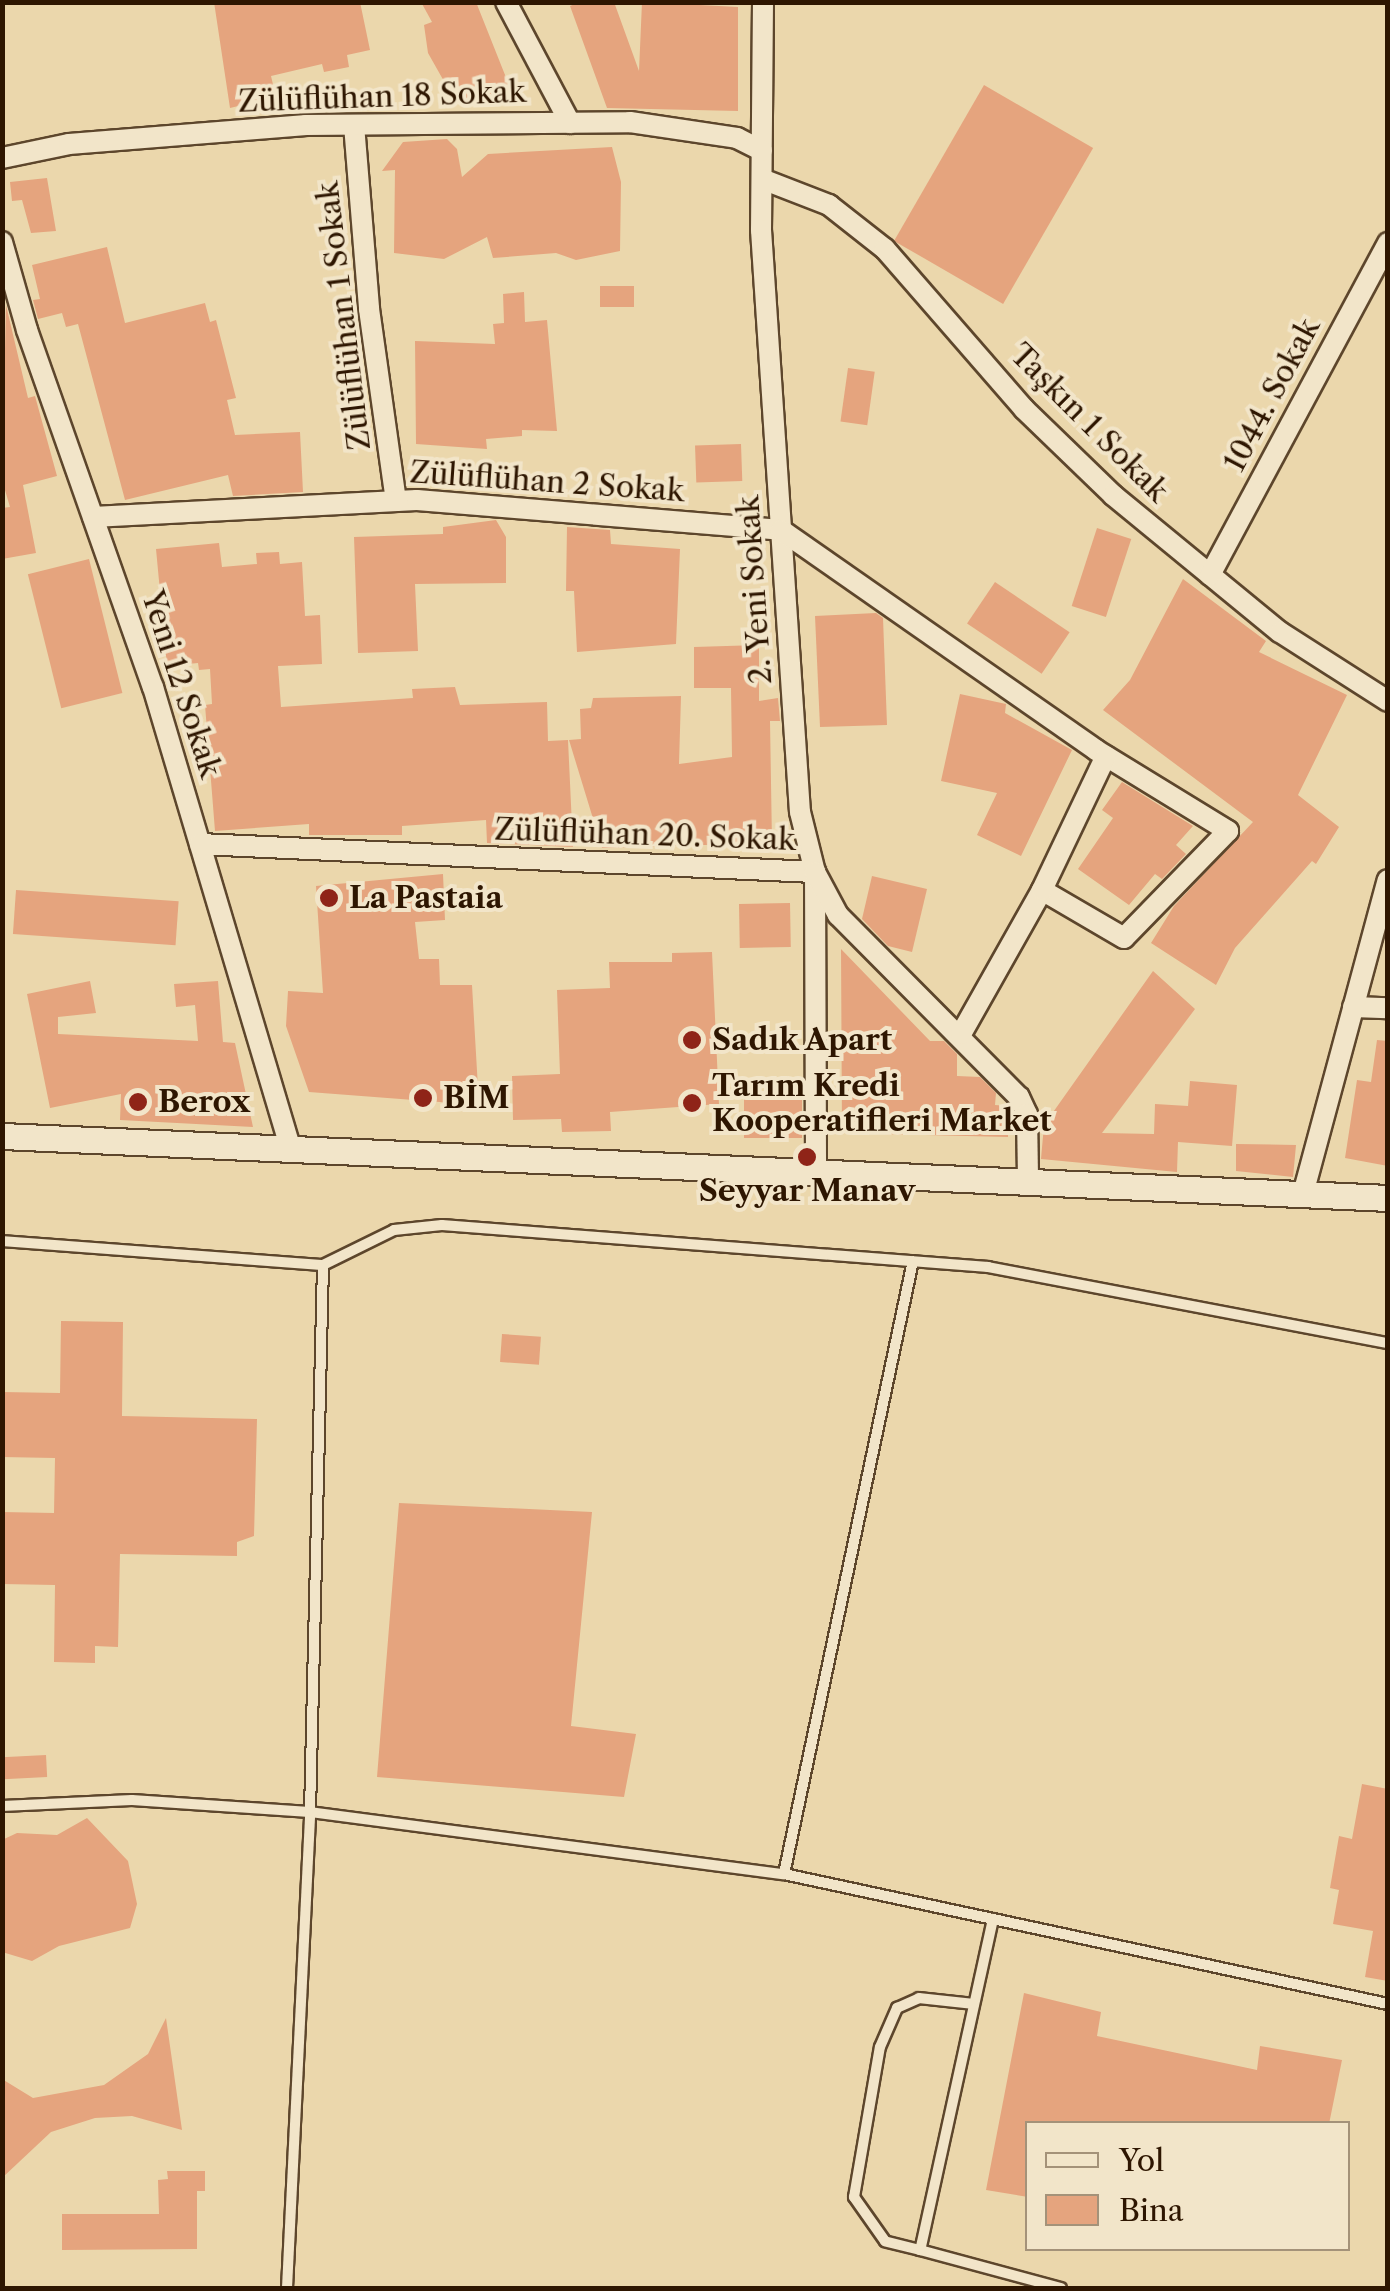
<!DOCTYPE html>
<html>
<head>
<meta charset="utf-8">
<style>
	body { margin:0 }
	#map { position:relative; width:1390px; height:2291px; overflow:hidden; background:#ebd7ac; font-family:"Libre Caslon Text",serif }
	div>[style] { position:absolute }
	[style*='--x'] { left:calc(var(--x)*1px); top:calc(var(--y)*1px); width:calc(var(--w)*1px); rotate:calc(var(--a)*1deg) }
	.building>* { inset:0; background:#e5a47e; transform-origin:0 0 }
	.roads { filter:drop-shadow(2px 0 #5d462c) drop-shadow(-2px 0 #5d462c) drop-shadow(0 2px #5d462c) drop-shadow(0 -2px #5d462c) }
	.service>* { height:10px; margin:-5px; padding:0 5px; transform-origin:5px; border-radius:5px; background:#f2e5c9 }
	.minor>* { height:20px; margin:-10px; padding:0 10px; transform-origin:10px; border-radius:10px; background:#f2e5c9 }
	.tertiary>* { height:25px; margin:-12.5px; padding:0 12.5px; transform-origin:12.5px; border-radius:12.5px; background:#f2e5c9 }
	.dots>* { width:28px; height:28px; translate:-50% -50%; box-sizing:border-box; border:5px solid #f2e5c9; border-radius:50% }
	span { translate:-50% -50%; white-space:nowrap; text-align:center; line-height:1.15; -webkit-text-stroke:8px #f2e5c9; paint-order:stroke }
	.street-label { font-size:30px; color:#2e1601 }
	.poi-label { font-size:30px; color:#2e1601; font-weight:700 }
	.left { translate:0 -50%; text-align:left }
	.frame { position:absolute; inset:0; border:5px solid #2e1601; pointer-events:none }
	.legend { position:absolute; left:1025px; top:2121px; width:325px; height:130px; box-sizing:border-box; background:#f2e5c9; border:2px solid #a49279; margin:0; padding:12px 18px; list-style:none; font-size:30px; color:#2e1601 }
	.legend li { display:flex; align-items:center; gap:20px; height:50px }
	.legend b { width:50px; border:2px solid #a49279 }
</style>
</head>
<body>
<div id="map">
	<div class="building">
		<div style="clip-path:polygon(214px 2px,360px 2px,370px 50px,347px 55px,349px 67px,324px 72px,322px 64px,271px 76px,276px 97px,230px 108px)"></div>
		<div style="clip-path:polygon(421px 2px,476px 2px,513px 95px,454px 99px,428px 53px,424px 25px,432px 22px)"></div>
		<div style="clip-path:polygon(580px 2px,614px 2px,639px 71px,642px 2px,738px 7px,738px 111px,607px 108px,570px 6px)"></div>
		<div style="left:984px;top:85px;width:126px;height:180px;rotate:30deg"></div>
		<div style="clip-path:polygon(447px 139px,457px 149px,462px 177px,488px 154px,612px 147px,621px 182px,620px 251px,576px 260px,556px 253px,493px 258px,487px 237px,444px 259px,394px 253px,395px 170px,382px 171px,403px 142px)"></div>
		<div style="clip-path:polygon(47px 178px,56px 231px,31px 233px,22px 200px,12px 201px,10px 182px)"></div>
		<div style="clip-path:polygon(107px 247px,125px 323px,205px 303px,210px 322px,216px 320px,236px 398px,227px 400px,235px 435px,300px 432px,303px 492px,233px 496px,228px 475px,125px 500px,78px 324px,66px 327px,62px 313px,38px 319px,33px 300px,40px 299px,32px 265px)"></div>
		<div style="left:634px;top:286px;width:21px;height:34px;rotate:90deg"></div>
		<div style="clip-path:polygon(524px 292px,525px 322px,547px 320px,557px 431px,522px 430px,522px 436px,486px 439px,487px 449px,416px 444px,415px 341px,495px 344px,493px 324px,504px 323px,503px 294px)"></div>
		<div style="clip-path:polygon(6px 305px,28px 398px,35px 396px,57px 476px,23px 485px,36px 553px,2px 559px,2px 508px,10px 507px,2px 480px)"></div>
		<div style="left:848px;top:368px;width:27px;height:54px;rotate:8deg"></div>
		<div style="left:741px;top:444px;width:37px;height:46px;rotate:88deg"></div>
		<div style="clip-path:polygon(496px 520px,506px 537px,506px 583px,415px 584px,418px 651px,358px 653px,354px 537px,443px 534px,443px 527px)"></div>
		<div style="clip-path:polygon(567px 527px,610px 530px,611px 544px,680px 549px,676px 644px,577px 652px,574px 591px,566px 591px)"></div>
		<div style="left:1097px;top:528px;width:36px;height:82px;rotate:18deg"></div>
		<div style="clip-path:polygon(219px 543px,222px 567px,257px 564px,256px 553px,279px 552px,280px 564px,302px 562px,305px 616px,320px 615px,322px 664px,278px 666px,281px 707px,413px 698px,412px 689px,455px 687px,460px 705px,547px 702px,548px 741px,568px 740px,573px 847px,487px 843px,486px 820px,402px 826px,402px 835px,309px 835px,309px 824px,215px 831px,205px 705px,212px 704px,210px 669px,199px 670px,198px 663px,167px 666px,156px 549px)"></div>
		<div style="left:89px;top:559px;width:138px;height:63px;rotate:76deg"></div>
		<div style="clip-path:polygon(1183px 579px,1266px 641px,1259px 652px,1347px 695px,1298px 795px,1339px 827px,1316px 864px,1312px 861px,1235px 948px,1216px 985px,1151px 943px,1174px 906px,1253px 822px,1103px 710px,1130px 680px)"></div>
		<div style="left:995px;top:582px;width:90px;height:50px;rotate:34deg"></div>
		<div style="clip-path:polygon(876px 613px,883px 618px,887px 725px,820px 727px,815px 616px)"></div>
		<div style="clip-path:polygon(759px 645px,759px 701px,778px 698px,780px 721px,770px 721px,772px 843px,602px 848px,569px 740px,581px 739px,580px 709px,591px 708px,593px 698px,681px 696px,679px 764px,732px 757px,731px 688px,694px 688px,694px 647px)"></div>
		<div style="clip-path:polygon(960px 694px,1006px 704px,1005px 713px,1072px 750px,1021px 856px,977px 835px,997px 793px,941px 781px)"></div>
		<div style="clip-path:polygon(1122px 782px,1193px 826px,1176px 845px,1186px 854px,1162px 879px,1155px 874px,1129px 905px,1078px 869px,1113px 818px,1102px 810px)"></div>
		<div style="clip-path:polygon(443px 874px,445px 920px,415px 922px,419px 959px,439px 959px,440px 985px,472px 985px,479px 1105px,309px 1092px,286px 1026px,288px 991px,323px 993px,316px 886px)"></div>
		<div style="clip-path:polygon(872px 876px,927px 889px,912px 952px,888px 946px,862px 919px)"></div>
		<div style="left:16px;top:890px;width:163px;height:44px;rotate:4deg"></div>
		<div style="left:790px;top:903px;width:44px;height:51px;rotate:89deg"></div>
		<div style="clip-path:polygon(841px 949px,930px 1041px,944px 1041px,957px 1054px,957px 1076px,980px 1077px,996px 1093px,995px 1105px,1008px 1106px,1008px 1137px,842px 1133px)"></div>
		<div style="clip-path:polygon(712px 952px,719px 1104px,610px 1112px,611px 1131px,562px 1132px,561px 1119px,513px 1120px,512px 1076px,560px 1074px,557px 990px,610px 988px,609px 962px,672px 962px,672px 953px)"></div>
		<div style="clip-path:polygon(1153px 971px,1195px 1009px,1102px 1133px,1154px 1134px,1155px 1104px,1188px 1106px,1190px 1081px,1237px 1085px,1232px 1146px,1178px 1142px,1177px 1172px,1041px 1159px,1044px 1125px)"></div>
		<div style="clip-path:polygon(90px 981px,96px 1013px,58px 1017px,58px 1034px,198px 1041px,195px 1005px,176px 1007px,174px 984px,218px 981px,223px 1042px,235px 1043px,253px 1127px,120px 1120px,121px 1094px,50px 1108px,27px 994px)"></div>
		<div style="clip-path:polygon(1377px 1040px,1388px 1041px,1388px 1166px,1345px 1158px,1357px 1080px,1371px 1082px)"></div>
		<div style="left:802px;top:1098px;width:40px;height:58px;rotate:90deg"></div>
		<div style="clip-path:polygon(1236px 1144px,1296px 1145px,1293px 1177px,1236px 1171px)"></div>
		<div style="clip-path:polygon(61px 1321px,123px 1322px,122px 1416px,257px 1419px,254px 1536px,237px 1542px,237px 1556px,120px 1554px,118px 1647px,95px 1646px,95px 1663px,54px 1662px,55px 1585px,2px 1584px,2px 1512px,54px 1513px,55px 1458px,2px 1457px,2px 1392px,60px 1393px)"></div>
		<div style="left:502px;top:1334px;width:39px;height:28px;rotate:4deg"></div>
		<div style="clip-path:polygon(399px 1503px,592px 1512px,571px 1726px,636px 1734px,624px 1797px,377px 1777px)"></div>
		<div style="left:46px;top:1755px;width:22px;height:44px;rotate:87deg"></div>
		<div style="clip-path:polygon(1362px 1784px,1388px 1789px,1388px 1981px,1365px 1977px,1373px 1931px,1333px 1924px,1339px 1890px,1330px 1888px,1339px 1836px,1352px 1839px)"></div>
		<div style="clip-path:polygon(87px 1818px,128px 1861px,137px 1904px,130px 1928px,59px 1946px,32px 1961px,2px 1952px,2px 1840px,17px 1833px,57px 1835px)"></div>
		<div style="clip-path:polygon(1024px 1993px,1101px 2012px,1097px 2036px,1257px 2070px,1260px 2046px,1342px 2060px,1329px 2124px,1028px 2124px,1028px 2197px,986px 2190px)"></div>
		<div style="clip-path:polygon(166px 2018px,182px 2130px,132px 2116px,95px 2118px,51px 2132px,2px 2178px,2px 2079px,33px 2098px,104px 2085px,148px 2054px)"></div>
		<div style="clip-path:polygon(167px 2171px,205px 2171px,205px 2191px,197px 2191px,197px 2249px,62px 2250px,62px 2214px,159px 2214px,158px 2180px,168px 2179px)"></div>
	</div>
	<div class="roads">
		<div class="service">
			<div style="--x:2;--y:1241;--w:322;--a:4.3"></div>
			<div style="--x:2;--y:1806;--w:130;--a:-2.6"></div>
			<div style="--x:132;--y:1800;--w:178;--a:3.9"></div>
			<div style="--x:310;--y:1812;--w:478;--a:7.5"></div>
			<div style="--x:784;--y:1874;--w:618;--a:12.15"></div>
			<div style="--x:784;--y:1874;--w:626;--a:-78.12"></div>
			<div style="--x:993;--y:1919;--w:339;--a:102.4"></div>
			<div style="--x:920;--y:2250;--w:146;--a:15.1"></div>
			<div style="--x:920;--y:2250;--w:36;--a:-166"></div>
			<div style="--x:885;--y:2241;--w:54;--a:-125.2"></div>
			<div style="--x:854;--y:2197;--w:152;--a:-80.2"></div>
			<div style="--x:880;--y:2047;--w:43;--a:-66.4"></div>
			<div style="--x:897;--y:2008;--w:24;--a:-24"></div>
			<div style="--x:919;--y:1998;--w:55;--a:6.2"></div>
			<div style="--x:287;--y:2288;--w:477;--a:-87.2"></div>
			<div style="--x:310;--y:1812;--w:547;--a:-88.64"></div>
			<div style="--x:323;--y:1265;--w:79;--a:-26.2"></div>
			<div style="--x:394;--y:1230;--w:48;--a:-5.9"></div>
			<div style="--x:442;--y:1225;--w:548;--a:4.4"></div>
			<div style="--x:988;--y:1267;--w:407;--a:10.8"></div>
		</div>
		<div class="minor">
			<div style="--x:506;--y:2;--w:137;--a:62.1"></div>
			<div style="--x:763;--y:2;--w:228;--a:90.5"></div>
			<div style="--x:761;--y:230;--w:583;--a:86.17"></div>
			<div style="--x:800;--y:812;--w:62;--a:76"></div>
			<div style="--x:815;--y:872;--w:300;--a:89.8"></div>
			<div style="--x:354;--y:125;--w:185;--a:85.3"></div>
			<div style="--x:369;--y:309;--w:194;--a:82"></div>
			<div style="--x:2;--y:158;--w:68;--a:-11.8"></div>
			<div style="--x:69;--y:144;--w:238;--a:-4.6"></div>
			<div style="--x:306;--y:125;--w:324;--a:-0.5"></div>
			<div style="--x:630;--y:122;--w:108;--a:8.5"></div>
			<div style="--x:737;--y:138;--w:28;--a:27"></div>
			<div style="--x:762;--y:179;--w:72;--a:21.2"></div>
			<div style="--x:829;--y:205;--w:71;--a:38.2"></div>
			<div style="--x:885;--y:249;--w:212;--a:49"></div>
			<div style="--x:1024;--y:409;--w:124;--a:44"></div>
			<div style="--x:1113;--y:495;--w:216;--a:39.4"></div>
			<div style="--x:1280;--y:632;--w:128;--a:32.6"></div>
			<div style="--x:2;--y:242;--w:91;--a:74.1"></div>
			<div style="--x:27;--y:330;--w:379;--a:70.6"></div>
			<div style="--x:153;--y:687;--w:482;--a:73.4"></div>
			<div style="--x:93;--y:517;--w:324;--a:-3"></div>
			<div style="--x:417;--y:500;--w:365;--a:4.7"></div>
			<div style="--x:781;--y:530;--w:384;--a:34.9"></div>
			<div style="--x:1096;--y:750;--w:155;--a:31.5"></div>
			<div style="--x:1228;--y:831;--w:149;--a:134.2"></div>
			<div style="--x:1124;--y:938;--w:95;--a:-149.7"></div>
			<div style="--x:1210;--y:575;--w:377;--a:-61.8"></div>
			<div style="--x:200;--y:844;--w:616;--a:2.61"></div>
			<div style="--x:815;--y:872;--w:49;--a:61.9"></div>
			<div style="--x:838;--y:915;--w:257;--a:45.2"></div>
			<div style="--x:1019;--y:1097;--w:19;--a:65"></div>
			<div style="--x:1027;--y:1114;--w:67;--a:89.1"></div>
			<div style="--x:1353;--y:1007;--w:35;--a:2"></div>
			<div style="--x:961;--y:1034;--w:165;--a:-60.6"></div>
			<div style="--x:1042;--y:890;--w:148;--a:-64.5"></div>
			<div style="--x:1303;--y:1194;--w:325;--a:-74.9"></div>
		</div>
		<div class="tertiary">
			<div style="--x:2;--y:1136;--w:1387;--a:2.56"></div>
		</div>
	</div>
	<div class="dots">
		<div style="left:329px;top:898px;background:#8f2418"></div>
		<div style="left:692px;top:1040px;background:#8f2418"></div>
		<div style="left:423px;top:1098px;background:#8f2418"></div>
		<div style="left:138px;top:1102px;background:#8f2418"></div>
		<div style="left:692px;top:1103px;background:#8f2418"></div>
		<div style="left:807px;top:1157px;background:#8f2418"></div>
	</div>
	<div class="street-label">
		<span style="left:382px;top:97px;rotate:-2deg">Zülüflühan 18 Sokak</span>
		<span style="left:344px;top:316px;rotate:-97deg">Zülüflühan 1 Sokak</span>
		<span style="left:1272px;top:395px;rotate:-62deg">1044. Sokak</span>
		<span style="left:1089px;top:423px;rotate:45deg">Taşkın 1 Sokak</span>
		<span style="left:547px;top:482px;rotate:4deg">Zülüflühan 2 Sokak</span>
		<span style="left:755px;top:590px;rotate:-94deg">2. Yeni Sokak</span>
		<span style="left:181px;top:684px;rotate:72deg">Yeni 12 Sokak</span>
		<span style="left:645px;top:835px;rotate:2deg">Zülüflühan 20. Sokak</span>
	</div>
	<div class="poi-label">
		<span class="left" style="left:349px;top:898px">La Pastaia</span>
		<span class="left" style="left:712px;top:1040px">Sadık Apart</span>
		<span class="left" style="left:712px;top:1103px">Tarım Kredi<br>Kooperatifleri Market</span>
		<span class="left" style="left:443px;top:1098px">BİM</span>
		<span class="left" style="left:158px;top:1102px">Berox</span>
		<span style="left:807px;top:1191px">Seyyar Manav</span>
	</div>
	<div class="frame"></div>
	<ul class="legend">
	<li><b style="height:12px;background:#f2e5c9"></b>Yol</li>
	<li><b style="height:28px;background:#e5a47e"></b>Bina</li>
	</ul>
</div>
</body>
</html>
